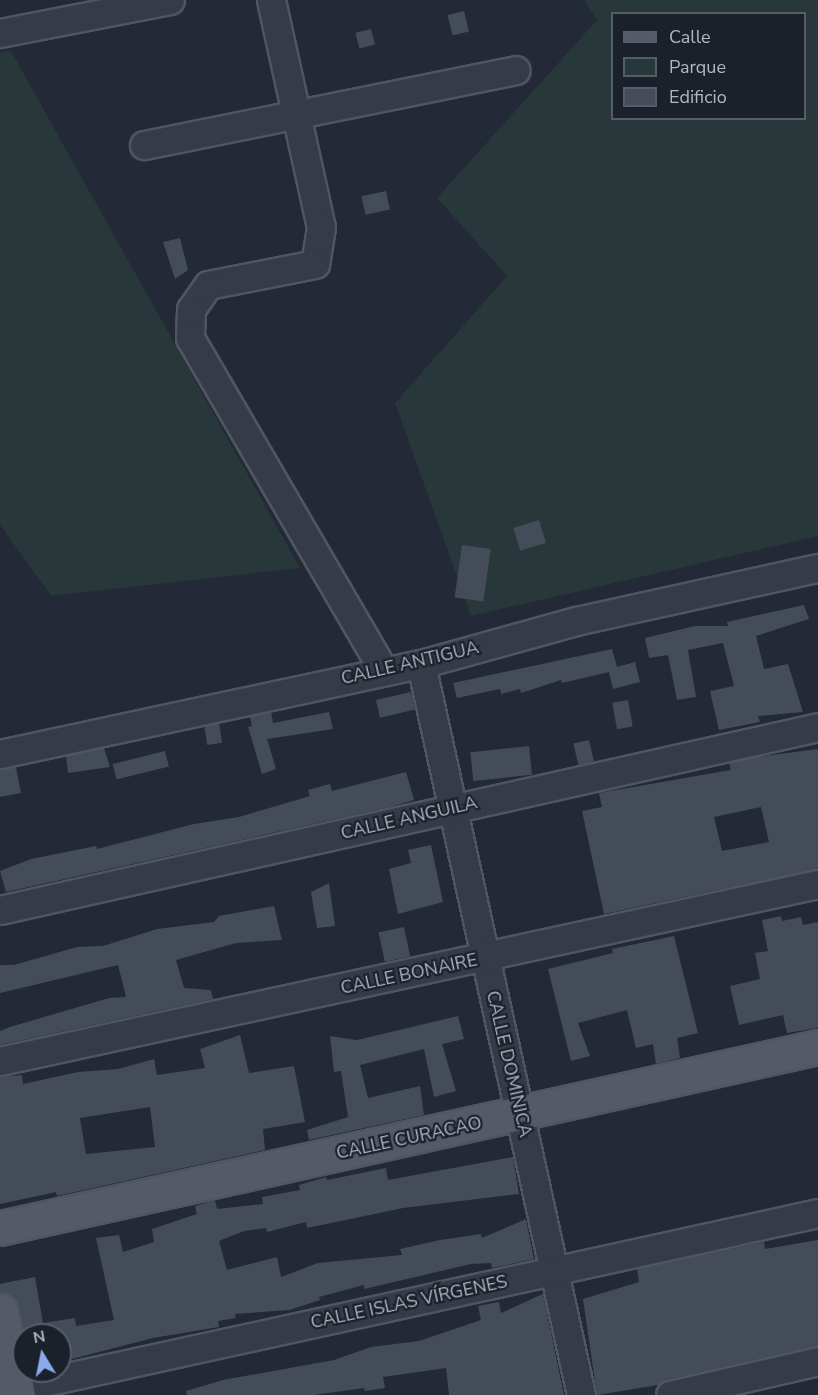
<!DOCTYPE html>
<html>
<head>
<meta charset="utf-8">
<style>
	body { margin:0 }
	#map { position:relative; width:818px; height:1395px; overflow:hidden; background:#232936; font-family:"Nunito Sans",sans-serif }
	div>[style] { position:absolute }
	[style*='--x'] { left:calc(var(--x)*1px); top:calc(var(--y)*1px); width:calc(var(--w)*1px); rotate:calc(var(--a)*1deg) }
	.green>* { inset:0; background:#27373a }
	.building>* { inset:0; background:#444c5a; transform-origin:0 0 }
	.roads { filter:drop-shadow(2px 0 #505661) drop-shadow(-2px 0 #505661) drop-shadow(0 2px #505661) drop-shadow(0 -2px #505661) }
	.minor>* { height:27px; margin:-13.5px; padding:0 13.5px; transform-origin:13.5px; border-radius:13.5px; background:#363c47 }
	.major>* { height:33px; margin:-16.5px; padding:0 16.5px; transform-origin:16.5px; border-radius:16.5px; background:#545a67 }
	span { translate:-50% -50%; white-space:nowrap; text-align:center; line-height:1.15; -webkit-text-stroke:4.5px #1b212b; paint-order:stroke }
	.street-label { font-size:18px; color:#b0b6c3 }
	.legend { position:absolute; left:611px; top:12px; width:195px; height:108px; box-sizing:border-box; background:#1b212b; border:2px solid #575d68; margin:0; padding:8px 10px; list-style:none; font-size:18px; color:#b0b6c3 }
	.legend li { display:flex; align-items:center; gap:12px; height:30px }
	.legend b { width:30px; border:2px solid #575d68 }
	.north { position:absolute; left:12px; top:1323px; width:60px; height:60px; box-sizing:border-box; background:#1b212b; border:2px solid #575d68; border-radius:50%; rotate:350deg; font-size:16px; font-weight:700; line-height:24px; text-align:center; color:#b0b6c3 }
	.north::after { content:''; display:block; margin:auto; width:21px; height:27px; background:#8baaed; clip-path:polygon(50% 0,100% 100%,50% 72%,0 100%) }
</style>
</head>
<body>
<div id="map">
	<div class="green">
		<div style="clip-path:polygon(evenodd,584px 0,818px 0,818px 536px,471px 616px,395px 403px,507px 276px,437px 198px,597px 20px,584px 0,612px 14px,804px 14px,804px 118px,612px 118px,612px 14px)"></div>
		<div style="clip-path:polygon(11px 51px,300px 568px,51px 596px,0 525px,0 52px)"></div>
	</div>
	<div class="building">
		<div style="left:464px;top:11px;width:21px;height:17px;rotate:76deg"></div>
		<div style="left:371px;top:29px;width:16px;height:16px;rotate:76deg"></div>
		<div style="left:386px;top:191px;width:19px;height:25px;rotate:78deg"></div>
		<div style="clip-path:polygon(180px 238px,188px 270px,175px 279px,163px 242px)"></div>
		<div style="left:539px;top:520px;width:24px;height:27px;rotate:73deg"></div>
		<div style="left:462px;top:545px;width:29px;height:53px;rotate:8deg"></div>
		<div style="clip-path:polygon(804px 605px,809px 619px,756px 636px,764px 669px,788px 664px,803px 712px,758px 716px,760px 722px,719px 730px,710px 691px,734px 686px,723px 643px,688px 650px,696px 697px,677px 700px,668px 655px,649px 658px,645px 638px,695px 626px,728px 626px,727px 622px)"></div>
		<div style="clip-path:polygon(612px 649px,617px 667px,635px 662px,640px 682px,613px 689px,609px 672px,562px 683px,561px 680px,521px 693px,520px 689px,501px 694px,500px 689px,457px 698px,453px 683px)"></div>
		<div style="left:411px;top:692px;width:18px;height:36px;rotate:77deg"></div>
		<div style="left:628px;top:700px;width:27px;height:16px;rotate:80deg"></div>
		<div style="clip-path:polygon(271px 712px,273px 723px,329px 712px,333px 729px,267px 739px,276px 769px,262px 774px,248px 727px,252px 726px,250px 717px)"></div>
		<div style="left:219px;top:723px;width:20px;height:15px;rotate:81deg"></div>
		<div style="left:589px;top:740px;width:22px;height:16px;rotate:77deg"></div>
		<div style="left:529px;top:746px;width:29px;height:59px;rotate:84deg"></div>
		<div style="clip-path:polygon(104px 748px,110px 767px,68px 773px,66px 756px)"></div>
		<div style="clip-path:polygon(evenodd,818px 749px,818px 869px,604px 914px,582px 811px,602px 807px,599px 793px,731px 770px,729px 763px,756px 757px,818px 749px,761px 807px,769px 842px,722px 851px,714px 817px,761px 807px)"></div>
		<div style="left:165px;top:751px;width:16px;height:54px;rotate:76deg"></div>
		<div style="clip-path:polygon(16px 767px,21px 793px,0 797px,0 769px)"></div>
		<div style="clip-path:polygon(406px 772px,414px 800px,390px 807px,6px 892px,0 871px,31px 859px,96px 846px,97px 849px,194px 824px,239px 817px,310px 796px,308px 790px,330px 784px,332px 791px)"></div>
		<div style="clip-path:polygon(431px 845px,443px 902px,398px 914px,389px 869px,411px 863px,408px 850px)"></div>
		<div style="clip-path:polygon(329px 883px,335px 926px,317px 928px,311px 892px)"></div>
		<div style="clip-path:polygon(274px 906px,282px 940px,236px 943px,176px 960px,184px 988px,211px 990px,213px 999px,0 1045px,0 1031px,10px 1027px,109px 998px,126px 997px,118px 965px,0 993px,0 965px,14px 965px,77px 947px,103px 946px,157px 929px,214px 922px,219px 916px)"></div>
		<div style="clip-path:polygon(781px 916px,782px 921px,801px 917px,803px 925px,818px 922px,818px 1028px,787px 1033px,783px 1015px,739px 1025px,730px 986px,760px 979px,755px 953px,768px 951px,762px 920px)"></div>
		<div style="left:404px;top:927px;width:30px;height:26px;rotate:78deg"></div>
		<div style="clip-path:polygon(674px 936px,698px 1033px,677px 1038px,680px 1058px,656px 1064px,653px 1044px,636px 1048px,627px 1010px,578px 1023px,590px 1056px,571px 1061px,548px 969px,613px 953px,612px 949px)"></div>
		<div style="clip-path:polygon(458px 1016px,464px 1039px,442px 1044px,456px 1091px,434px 1097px,424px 1049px,360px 1065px,368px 1098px,420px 1086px,424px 1115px,309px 1140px,307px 1130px,348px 1117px,341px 1071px,334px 1072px,330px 1036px,357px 1040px)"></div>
		<div style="clip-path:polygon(evenodd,240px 1035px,249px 1073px,294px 1066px,305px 1122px,263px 1129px,265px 1150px,57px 1196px,56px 1192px,0 1204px,0 1077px,22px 1075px,23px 1084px,78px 1072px,118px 1069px,154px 1059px,157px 1075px,205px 1068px,200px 1049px,240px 1035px,150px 1107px,155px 1147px,86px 1154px,80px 1118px,150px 1107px)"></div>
		<div style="clip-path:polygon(513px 1157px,519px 1194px,403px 1208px,307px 1228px,306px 1222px,267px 1232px,266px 1228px,244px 1231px,219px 1241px,227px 1270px,277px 1257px,281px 1277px,318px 1263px,402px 1255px,400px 1249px,440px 1240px,481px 1234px,482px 1238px,526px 1219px,534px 1259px,492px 1268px,491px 1263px,471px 1264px,364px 1289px,364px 1285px,319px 1297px,320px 1300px,289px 1310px,235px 1314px,236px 1318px,218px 1321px,219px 1327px,153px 1338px,60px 1362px,60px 1335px,24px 1335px,14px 1299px,0 1293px,0 1284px,35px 1277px,43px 1323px,75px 1318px,76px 1326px,114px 1320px,96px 1238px,119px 1235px,123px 1252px,154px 1242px,152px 1229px,197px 1214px,195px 1206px,215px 1200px,217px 1209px,263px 1204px,262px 1197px,300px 1190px,299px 1185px,326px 1177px,327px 1180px,386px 1168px,388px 1180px)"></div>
		<div style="clip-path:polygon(818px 1240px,818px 1346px,666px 1380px,658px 1385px,597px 1395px,583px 1299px,639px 1282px,637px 1269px,764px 1242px,765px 1249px)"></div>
		<div style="clip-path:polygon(543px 1294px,564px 1395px,449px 1395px,446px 1368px,383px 1377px,385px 1388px,365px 1391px,364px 1388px,314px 1395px,187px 1395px,186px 1391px,223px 1380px,334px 1360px,371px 1347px,419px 1341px,481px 1320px,478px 1306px,499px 1302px,501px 1313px)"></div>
	</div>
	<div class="roads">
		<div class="minor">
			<div style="--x:271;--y:0;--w:232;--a:77.6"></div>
			<div style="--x:321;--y:227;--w:37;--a:99"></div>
			<div style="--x:315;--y:264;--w:109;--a:168.9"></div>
			<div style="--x:208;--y:285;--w:29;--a:125"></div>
			<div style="--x:191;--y:309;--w:29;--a:92"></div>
			<div style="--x:190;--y:338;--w:383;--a:59.8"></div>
			<div style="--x:0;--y:33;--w:173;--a:-11"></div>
			<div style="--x:144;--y:145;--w:379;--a:-11.4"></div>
			<div style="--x:421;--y:664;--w:748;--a:77.65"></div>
			<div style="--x:0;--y:754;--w:431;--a:-12.1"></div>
			<div style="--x:421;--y:664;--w:161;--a:-15.5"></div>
			<div style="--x:576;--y:621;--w:248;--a:-12.4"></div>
			<div style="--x:0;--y:910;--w:838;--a:-12.61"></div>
			<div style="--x:0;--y:1061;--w:837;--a:-12.21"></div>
			<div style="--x:17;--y:1388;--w:820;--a:-12.32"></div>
			<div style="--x:670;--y:1395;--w:152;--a:-12.9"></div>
		</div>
		<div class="major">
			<div style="--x:0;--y:1228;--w:838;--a:-12.48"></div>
			<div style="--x:0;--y:1311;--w:86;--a:77.9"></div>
		</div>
	</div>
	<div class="street-label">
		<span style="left:410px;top:663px;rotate:-13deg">CALLE ANTIGUA</span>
		<span style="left:409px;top:818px;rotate:-13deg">CALLE ANGUILA</span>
		<span style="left:409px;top:974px;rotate:-12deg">CALLE BONAIRE</span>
		<span style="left:509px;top:1064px;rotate:77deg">CALLE DOMINICA</span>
		<span style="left:409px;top:1138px;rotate:-12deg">CALLE CURACAO</span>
		<span style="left:409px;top:1302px;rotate:-12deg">CALLE ISLAS VÍRGENES</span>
	</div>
	<ul class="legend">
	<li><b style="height:8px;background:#545a67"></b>Calle</li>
	<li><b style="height:16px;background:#27373a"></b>Parque</li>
	<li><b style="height:16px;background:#444c5a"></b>Edificio</li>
	</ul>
	<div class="north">N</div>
</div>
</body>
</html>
